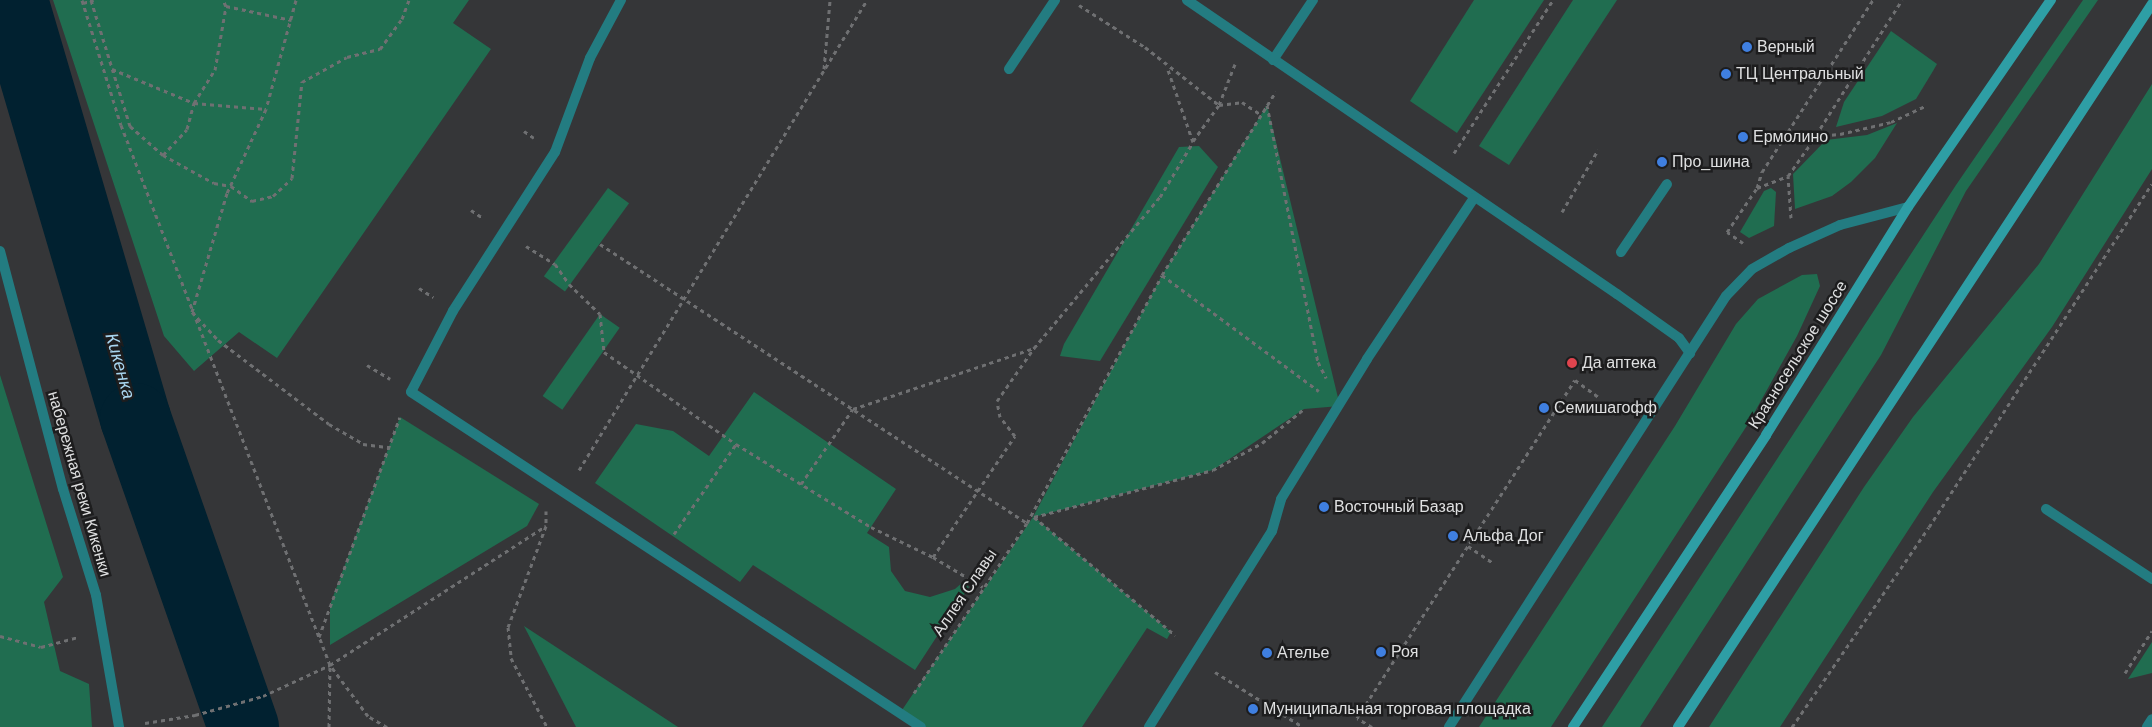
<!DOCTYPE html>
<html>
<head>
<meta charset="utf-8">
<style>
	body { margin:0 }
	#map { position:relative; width:2152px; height:727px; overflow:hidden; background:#353638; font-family:Helvetica,sans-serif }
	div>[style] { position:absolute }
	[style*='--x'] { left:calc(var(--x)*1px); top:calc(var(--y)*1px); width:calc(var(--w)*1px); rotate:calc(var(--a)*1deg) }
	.green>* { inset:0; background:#206d50; transform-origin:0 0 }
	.river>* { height:71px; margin:-35.5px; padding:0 35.5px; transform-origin:35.5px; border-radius:35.5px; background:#012130 }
	.path>* { height:3px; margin-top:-1.5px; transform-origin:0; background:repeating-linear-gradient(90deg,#6f7072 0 4px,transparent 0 8px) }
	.lane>* { height:10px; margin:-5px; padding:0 5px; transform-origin:5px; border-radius:5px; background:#237c81 }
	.street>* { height:10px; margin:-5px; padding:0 5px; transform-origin:5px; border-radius:5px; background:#237c81 }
	.secondary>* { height:10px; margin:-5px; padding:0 5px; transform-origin:5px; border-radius:5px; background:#2e9ea5 }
	.dots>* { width:14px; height:14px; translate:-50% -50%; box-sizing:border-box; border:2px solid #1d1d1e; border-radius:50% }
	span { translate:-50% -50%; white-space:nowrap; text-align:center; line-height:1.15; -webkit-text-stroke:5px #1d1d1e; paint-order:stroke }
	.poi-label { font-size:16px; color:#dfe0e1 }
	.left { translate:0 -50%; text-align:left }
	.street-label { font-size:16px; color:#dfe0e1 }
	.water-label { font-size:18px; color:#a8d5ef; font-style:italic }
</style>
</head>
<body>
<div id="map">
	<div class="green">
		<div style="clip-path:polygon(53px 0,469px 0,453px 23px,491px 49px,277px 358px,239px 332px,194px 371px,164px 336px)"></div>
		<div style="clip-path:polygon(1474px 0,1544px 0,1457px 133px,1410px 101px)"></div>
		<div style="clip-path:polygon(1573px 0,1617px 0,1509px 165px,1479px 146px)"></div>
		<div style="clip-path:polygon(2083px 0,2098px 0,1966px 191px,1881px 355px,1640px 727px,1602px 727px,1956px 185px)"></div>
		<div style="clip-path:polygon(1891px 31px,1937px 64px,1933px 71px,1916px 99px,1882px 116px,1836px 127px,1844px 102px)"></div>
		<div style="clip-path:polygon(2152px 84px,2152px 169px,2052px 327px,1933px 492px,1780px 727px,1709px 727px,1864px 487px,1913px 417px,2039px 264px)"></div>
		<div style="clip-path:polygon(1267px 105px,1340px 406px,1304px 409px,1213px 470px,1034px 517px,1171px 632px,1167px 639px,1147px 628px,1082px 727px,921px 727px,900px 713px,1033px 517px,1162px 275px)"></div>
		<div style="clip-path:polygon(1897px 123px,1875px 158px,1851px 182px,1832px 196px,1795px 209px,1793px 174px,1826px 140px,1867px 135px)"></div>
		<div style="clip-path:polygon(1199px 146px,1218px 167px,1100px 361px,1060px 356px,1064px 344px,1179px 147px)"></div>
		<div style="left:608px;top:188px;width:26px;height:109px;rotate:36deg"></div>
		<div style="clip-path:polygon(1771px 188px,1776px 192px,1774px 226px,1749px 238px,1740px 232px,1764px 191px)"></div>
		<div style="clip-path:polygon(1817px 274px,1820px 286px,1797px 336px,1748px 424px,1551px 727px,1479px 727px,1675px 426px,1736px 324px,1758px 299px,1802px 275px)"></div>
		<div style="left:600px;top:314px;width:24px;height:100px;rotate:35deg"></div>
		<div style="clip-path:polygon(0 375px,63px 577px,44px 602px,60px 671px,89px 684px,92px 727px,0 727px)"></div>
		<div style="clip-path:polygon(754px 392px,896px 489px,867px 533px,889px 547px,891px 571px,905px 591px,930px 597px,955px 589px,963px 582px,969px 587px,915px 670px,753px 565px,740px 582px,595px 483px,636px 424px,673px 431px,709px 456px)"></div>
		<div style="clip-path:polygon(400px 417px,539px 504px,527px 526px,330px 645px,330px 605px)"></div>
		<div style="clip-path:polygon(524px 626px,678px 727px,576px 727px)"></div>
		<div style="clip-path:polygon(2152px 642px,2152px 673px,2128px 679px)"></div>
	</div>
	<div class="river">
		<div style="--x:12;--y:0;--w:436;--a:73.6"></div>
		<div style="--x:135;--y:418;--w:327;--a:70.7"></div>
	</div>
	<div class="path">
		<div style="--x:82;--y:0;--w:131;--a:72.7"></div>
		<div style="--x:121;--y:125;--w:549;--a:68.86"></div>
		<div style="--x:91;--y:0;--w:132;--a:72.8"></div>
		<div style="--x:130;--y:126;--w:44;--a:41.3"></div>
		<div style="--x:163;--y:155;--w:58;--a:28.8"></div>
		<div style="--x:214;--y:183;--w:17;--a:10"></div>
		<div style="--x:231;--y:186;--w:26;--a:36"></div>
		<div style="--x:252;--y:201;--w:22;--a:-13"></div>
		<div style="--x:273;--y:196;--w:26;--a:-43"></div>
		<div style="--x:292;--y:178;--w:97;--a:-84.1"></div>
		<div style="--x:302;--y:82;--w:51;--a:-29.1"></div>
		<div style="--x:347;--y:57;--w:34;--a:-14"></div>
		<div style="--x:380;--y:49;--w:37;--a:-54"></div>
		<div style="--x:402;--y:19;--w:20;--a:-70"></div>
		<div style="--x:296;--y:0;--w:113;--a:105.4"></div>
		<div style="--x:266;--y:109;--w:93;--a:114.9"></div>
		<div style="--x:227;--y:193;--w:124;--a:106.4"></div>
		<div style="--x:192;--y:312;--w:38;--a:47"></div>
		<div style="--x:218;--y:340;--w:139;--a:37.1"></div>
		<div style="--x:329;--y:424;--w:39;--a:30"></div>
		<div style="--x:363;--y:444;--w:26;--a:7"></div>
		<div style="--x:83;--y:3;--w:11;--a:-15"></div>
		<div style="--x:1079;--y:5;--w:78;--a:32.5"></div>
		<div style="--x:1145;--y:47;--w:94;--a:38.1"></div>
		<div style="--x:1219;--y:105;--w:23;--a:-7"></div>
		<div style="--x:1242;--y:102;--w:23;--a:34"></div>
		<div style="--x:226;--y:6;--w:67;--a:12"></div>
		<div style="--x:112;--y:69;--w:89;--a:22.5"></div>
		<div style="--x:194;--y:103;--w:72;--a:4.8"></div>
		<div style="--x:824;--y:69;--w:69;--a:-85"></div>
		<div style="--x:1267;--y:105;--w:262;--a:78.8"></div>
		<div style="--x:1318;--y:362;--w:18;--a:63"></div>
		<div style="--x:524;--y:131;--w:12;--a:35"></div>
		<div style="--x:1816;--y:135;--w:160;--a:-57.5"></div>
		<div style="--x:1193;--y:141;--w:44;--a:-54.2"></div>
		<div style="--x:1219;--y:105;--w:44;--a:-68.7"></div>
		<div style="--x:1454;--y:153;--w:182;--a:-57.1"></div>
		<div style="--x:163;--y:155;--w:35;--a:-47"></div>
		<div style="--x:187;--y:129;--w:27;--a:-75"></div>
		<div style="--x:194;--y:103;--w:39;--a:-58"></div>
		<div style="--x:215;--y:70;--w:65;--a:-80.2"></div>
		<div style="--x:226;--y:6;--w:7;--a:-117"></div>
		<div style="--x:1757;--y:188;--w:17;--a:-73"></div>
		<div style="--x:1762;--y:172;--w:205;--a:-57.2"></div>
		<div style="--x:471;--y:210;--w:14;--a:34"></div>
		<div style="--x:1562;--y:212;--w:72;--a:-59.9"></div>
		<div style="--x:1791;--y:218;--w:42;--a:-94.1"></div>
		<div style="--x:1788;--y:176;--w:49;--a:-55"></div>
		<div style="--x:1816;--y:136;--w:24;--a:-5"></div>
		<div style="--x:1840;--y:134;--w:52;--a:-13.2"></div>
		<div style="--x:1891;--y:122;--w:38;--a:-25"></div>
		<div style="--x:1743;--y:243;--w:19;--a:-145"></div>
		<div style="--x:1727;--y:232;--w:53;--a:-55.7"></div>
		<div style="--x:1757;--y:188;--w:33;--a:-21"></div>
		<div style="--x:600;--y:244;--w:510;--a:33.16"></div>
		<div style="--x:1027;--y:523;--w:282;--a:-61.4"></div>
		<div style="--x:1162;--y:275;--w:216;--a:-58.2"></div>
		<div style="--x:526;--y:246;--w:34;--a:32"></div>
		<div style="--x:555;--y:264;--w:24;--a:55"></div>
		<div style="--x:569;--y:284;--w:43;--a:44.1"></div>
		<div style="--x:600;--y:314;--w:38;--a:84"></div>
		<div style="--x:604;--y:352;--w:161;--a:34.9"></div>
		<div style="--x:736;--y:444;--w:158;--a:31.6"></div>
		<div style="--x:871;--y:527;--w:69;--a:25.8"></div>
		<div style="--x:933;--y:557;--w:58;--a:31"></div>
		<div style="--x:1162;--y:275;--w:195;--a:36.5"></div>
		<div style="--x:419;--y:288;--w:17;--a:33"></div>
		<div style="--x:367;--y:365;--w:27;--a:31"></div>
		<div style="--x:579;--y:470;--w:551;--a:-58.5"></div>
		<div style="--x:801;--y:484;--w:91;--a:-55.3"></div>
		<div style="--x:853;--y:409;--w:191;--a:-18.6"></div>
		<div style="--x:546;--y:511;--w:15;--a:90"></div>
		<div style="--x:546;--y:526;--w:108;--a:110.6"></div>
		<div style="--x:508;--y:627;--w:31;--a:84"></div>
		<div style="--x:511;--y:658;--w:78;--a:62.4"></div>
		<div style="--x:1034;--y:517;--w:185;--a:-14.7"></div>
		<div style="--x:1213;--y:470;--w:56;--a:-28.9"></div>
		<div style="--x:1262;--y:443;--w:55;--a:-39.1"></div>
		<div style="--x:1034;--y:517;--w:184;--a:39.9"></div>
		<div style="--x:674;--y:534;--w:109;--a:-55.4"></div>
		<div style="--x:1468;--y:546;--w:29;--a:34"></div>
		<div style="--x:933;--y:557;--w:146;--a:-55.9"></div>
		<div style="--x:1015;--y:436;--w:24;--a:-128"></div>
		<div style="--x:1000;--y:417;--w:16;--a:-101"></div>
		<div style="--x:997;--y:401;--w:65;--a:-55.1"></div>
		<div style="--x:1034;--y:348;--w:197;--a:-50.2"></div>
		<div style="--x:1160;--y:197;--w:64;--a:-59"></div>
		<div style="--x:1193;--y:142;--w:79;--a:-109.1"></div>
		<div style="--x:0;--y:636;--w:42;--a:15"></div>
		<div style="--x:41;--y:647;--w:38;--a:-15"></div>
		<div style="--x:1215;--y:672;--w:104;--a:32"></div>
		<div style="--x:2125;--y:673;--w:50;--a:-57.3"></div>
		<div style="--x:914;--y:693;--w:204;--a:-56.4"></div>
		<div style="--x:145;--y:723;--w:51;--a:-9.1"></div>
		<div style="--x:195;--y:715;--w:71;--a:-15.6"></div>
		<div style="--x:263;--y:696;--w:74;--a:-24.8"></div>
		<div style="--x:330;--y:665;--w:257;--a:-32.8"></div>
		<div style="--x:329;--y:727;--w:61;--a:-89.1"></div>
		<div style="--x:387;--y:727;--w:22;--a:-150"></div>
		<div style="--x:368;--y:716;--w:64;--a:-126.7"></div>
		<div style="--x:330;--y:665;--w:30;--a:-111"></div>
		<div style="--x:319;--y:637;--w:234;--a:-69.8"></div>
		<div style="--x:1372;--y:727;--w:17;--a:-149"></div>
		<div style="--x:1357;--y:718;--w:402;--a:-57.2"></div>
		<div style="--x:1575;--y:380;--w:29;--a:36"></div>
		<div style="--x:1792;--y:727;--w:242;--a:-55.6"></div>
		<div style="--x:1929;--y:527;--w:409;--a:-57"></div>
	</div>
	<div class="lane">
		<div style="--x:621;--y:0;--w:66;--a:118.1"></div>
		<div style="--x:590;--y:58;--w:100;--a:110.4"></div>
		<div style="--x:555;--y:152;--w:189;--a:122.7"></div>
		<div style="--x:453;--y:311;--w:91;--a:117.4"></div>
		<div style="--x:411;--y:392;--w:610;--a:33.3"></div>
		<div style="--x:1187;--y:0;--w:521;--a:34.36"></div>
		<div style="--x:1617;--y:294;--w:76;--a:35.4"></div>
		<div style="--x:1679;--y:338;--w:19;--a:54"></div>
		<div style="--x:1273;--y:60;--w:72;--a:-56.3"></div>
		<div style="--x:1009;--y:69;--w:83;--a:-56.3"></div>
		<div style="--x:1621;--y:252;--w:82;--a:-55.9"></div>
		<div style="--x:2046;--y:509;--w:127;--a:33.4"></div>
		<div style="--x:1149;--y:727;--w:231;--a:-57.9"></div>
		<div style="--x:1272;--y:531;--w:33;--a:-74"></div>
		<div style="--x:1281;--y:499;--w:164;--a:-58.4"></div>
		<div style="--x:1367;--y:359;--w:193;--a:-56.4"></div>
		<div style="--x:2147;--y:727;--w:9;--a:-58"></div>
	</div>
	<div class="street">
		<div style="--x:0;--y:251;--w:246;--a:75.2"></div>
		<div style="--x:63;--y:489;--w:111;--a:72.7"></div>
		<div style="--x:96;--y:595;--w:134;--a:80.1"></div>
		<div style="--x:1449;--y:727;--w:512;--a:-57.27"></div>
		<div style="--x:1726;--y:296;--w:37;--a:-46"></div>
		<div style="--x:1752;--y:269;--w:43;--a:-29.6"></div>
		<div style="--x:1789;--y:248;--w:56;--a:-24.3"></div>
		<div style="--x:1840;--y:225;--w:70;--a:-14.8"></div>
	</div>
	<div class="secondary">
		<div style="--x:1573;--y:727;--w:350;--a:-56.5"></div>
		<div style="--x:1766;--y:435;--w:269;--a:-58.1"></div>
		<div style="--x:1908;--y:207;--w:252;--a:-55.4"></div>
		<div style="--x:1678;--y:727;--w:865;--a:-56.75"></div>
	</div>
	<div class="dots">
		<div style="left:1747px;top:47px;background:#3f7fe0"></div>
		<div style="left:1726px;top:74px;background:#3f7fe0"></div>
		<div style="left:1743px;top:137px;background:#3f7fe0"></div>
		<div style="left:1662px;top:162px;background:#3f7fe0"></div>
		<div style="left:1572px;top:363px;background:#e0444e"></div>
		<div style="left:1544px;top:408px;background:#3f7fe0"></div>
		<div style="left:1324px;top:507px;background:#3f7fe0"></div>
		<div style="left:1453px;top:536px;background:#3f7fe0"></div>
		<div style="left:1381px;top:652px;background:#3f7fe0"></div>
		<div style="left:1267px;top:653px;background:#3f7fe0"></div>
		<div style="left:1253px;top:709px;background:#3f7fe0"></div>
	</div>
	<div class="poi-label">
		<span class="left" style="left:1757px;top:47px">Верный</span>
		<span class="left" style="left:1736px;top:74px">ТЦ Центральный</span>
		<span class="left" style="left:1753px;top:137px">Ермолино</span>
		<span class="left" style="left:1672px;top:162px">Про_шина</span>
		<span class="left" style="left:1582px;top:363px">Да аптека</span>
		<span class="left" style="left:1554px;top:408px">Семишагофф</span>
		<span class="left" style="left:1334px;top:507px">Восточный Базар</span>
		<span class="left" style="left:1463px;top:536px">Альфа Дог</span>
		<span class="left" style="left:1391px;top:652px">Роя</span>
		<span class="left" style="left:1277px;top:653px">Ателье</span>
		<span class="left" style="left:1263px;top:709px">Муниципальная торговая площадка</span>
	</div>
	<div class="street-label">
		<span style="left:1798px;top:355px;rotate:-58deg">Красносельское шоссе</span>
		<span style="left:79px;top:484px;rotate:74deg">набережная реки Кикенки</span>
		<span style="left:965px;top:593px;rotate:-56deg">Аллея Славы</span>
	</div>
	<div class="water-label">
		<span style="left:120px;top:366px;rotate:74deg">Кикенка</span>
	</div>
</div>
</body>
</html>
